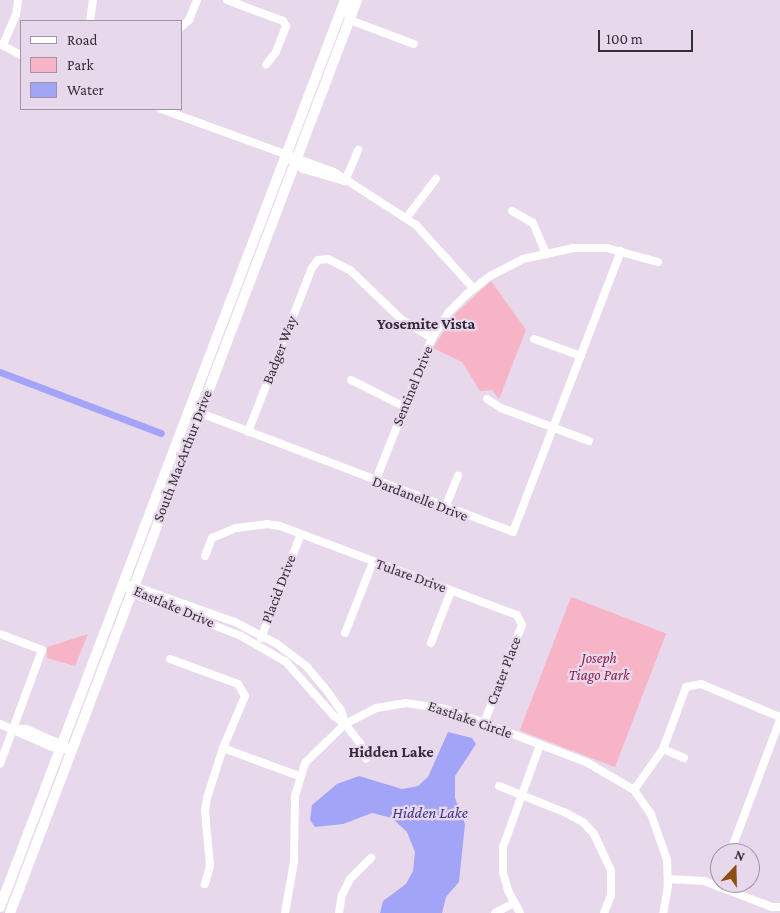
<!DOCTYPE html>
<html>
<head>
<meta charset="utf-8">
<style>
	body { margin:0 }
	#map { position:relative; width:780px; height:913px; overflow:hidden; background:#e8d8eb; font-family:"Crimson Pro",serif }
	div>[style] { position:absolute }
	[style*='--x'] { left:calc(var(--x)*1px); top:calc(var(--y)*1px); width:calc(var(--w)*1px); rotate:calc(var(--a)*1deg) }
	.green>* { inset:0; background:#f7b4c7; transform-origin:0 0 }
	.water>* { inset:0; background:#a2a4f8 }
	.canal>* { height:7px; margin:-3.5px; padding:0 3.5px; transform-origin:3.5px; border-radius:3.5px; background:#a2a4f8 }
	.minor>* { height:8px; margin:-4px; padding:0 4px; transform-origin:4px; border-radius:4px; background:#fff }
	.major>* { height:10px; margin:-5px; padding:0 5px; transform-origin:5px; border-radius:5px; background:#fff }
	span { translate:-50% -50%; white-space:nowrap; text-align:center; line-height:1.15; -webkit-text-stroke:4.5px #e8d8eb; paint-order:stroke }
	.street-label { font-size:15px; color:#342e36 }
	.park-label { font-size:15px; color:#8d1f4d; font-style:italic }
	.neighbourhood-label { font-size:16px; color:#342837; font-weight:700 }
	.water-label { font-size:16px; color:#3d3291; font-style:italic }
	.legend { position:absolute; left:20px; top:20px; width:162px; height:90px; box-sizing:border-box; background:#e8d8eb; border:1px solid #a094a3; margin:0; padding:6px 9px; list-style:none; font-size:15px; color:#342e36 }
	.legend li { display:flex; align-items:center; gap:10px; height:25px }
	.legend b { width:25px; border:1px solid #a094a3 }
	.north { position:absolute; left:710px; top:843px; width:50px; height:50px; box-sizing:border-box; background:#e8d8eb; border:1px solid #a094a3; border-radius:50%; rotate:21deg; font-size:14px; font-weight:700; line-height:20px; text-align:center; color:#342e36 }
	.north::after { content:''; display:block; margin:auto; width:18px; height:22px; background:#8d4f12; clip-path:polygon(50% 0,100% 100%,50% 72%,0 100%) }
	.scale { position:absolute; left:598px; top:30px; width:95px; height:22px; box-sizing:border-box; border:2px solid #342e36; border-top:0; padding-left:6px; font-size:15px; line-height:18px; white-space:nowrap; color:#342e36; -webkit-text-stroke:4px #e8d8eb; paint-order:stroke }
</style>
</head>
<body>
<div id="map">
	<div class="green">
		<div style="clip-path:polygon(491px 281px,526px 330px,499px 399px,492px 390px,480px 391px,462px 362px,433px 348px,456px 313px)"></div>
		<div style="left:571px;top:597px;width:102px;height:143px;rotate:21deg"></div>
		<div style="clip-path:polygon(88px 634px,75px 666px,47px 658px,47px 647px)"></div>
	</div>
	<div class="water">
		<div style="clip-path:polygon(448px 732px,472px 738px,476px 744px,455px 776px,455px 798px,465px 824px,459px 882px,446px 897px,442px 913px,380px 913px,383px 901px,406px 884px,413px 871px,415px 852px,407px 832px,392px 818px,372px 813px,343px 824px,315px 827px,310px 820px,312px 805px,337px 784px,359px 776px,402px 789px,418px 786px,428px 777px)"></div>
	</div>
	<div class="canal">
		<div style="--x:0;--y:372;--w:172;--a:20.8"></div>
	</div>
	<div class="minor">
		<div style="--x:227;--y:0;--w:60;--a:20.6"></div>
		<div style="--x:283;--y:21;--w:6;--a:59"></div>
		<div style="--x:286;--y:26;--w:28;--a:111"></div>
		<div style="--x:276;--y:52;--w:16;--a:128"></div>
		<div style="--x:351;--y:0;--w:13;--a:113"></div>
		<div style="--x:346;--y:12;--w:9;--a:63"></div>
		<div style="--x:350;--y:20;--w:68;--a:20.6"></div>
		<div style="--x:90;--y:21;--w:21;--a:-82"></div>
		<div style="--x:181;--y:27;--w:11;--a:-41"></div>
		<div style="--x:189;--y:20;--w:22;--a:-68"></div>
		<div style="--x:0;--y:44;--w:24;--a:28"></div>
		<div style="--x:3;--y:45;--w:33;--a:-67"></div>
		<div style="--x:16;--y:15;--w:15;--a:-82"></div>
		<div style="--x:161;--y:109;--w:184;--a:20"></div>
		<div style="--x:334;--y:172;--w:98;--a:32.9"></div>
		<div style="--x:416;--y:225;--w:86;--a:47.8"></div>
		<div style="--x:292;--y:161;--w:14;--a:36"></div>
		<div style="--x:303;--y:169;--w:44;--a:15.9"></div>
		<div style="--x:345;--y:181;--w:34;--a:-67"></div>
		<div style="--x:512;--y:211;--w:24;--a:30"></div>
		<div style="--x:533;--y:223;--w:34;--a:67"></div>
		<div style="--x:407;--y:217;--w:48;--a:-52.7"></div>
		<div style="--x:534;--y:339;--w:50;--a:19.9"></div>
		<div style="--x:351;--y:380;--w:58;--a:26.6"></div>
		<div style="--x:487;--y:399;--w:17;--a:33"></div>
		<div style="--x:501;--y:408;--w:94;--a:20.6"></div>
		<div style="--x:195;--y:411;--w:340;--a:20.8"></div>
		<div style="--x:513;--y:532;--w:301;--a:-69"></div>
		<div style="--x:248;--y:432;--w:176;--a:-68.7"></div>
		<div style="--x:312;--y:268;--w:10;--a:-53"></div>
		<div style="--x:318;--y:260;--w:10;--a:-6"></div>
		<div style="--x:328;--y:259;--w:25;--a:27"></div>
		<div style="--x:350;--y:270;--w:72;--a:43.9"></div>
		<div style="--x:402;--y:320;--w:35;--a:31"></div>
		<div style="--x:375;--y:482;--w:155;--a:-68.4"></div>
		<div style="--x:432;--y:338;--w:30;--a:-57"></div>
		<div style="--x:448;--y:313;--w:27;--a:-45"></div>
		<div style="--x:467;--y:294;--w:29;--a:-38"></div>
		<div style="--x:490;--y:276;--w:37;--a:-27"></div>
		<div style="--x:523;--y:259;--w:52;--a:-12.2"></div>
		<div style="--x:574;--y:248;--w:33;--a:0"></div>
		<div style="--x:607;--y:248;--w:53;--a:15.4"></div>
		<div style="--x:445;--y:508;--w:35;--a:-68"></div>
		<div style="--x:205;--y:556;--w:19;--a:-69"></div>
		<div style="--x:212;--y:538;--w:26;--a:-23"></div>
		<div style="--x:236;--y:528;--w:31;--a:-7"></div>
		<div style="--x:267;--y:524;--w:13;--a:9"></div>
		<div style="--x:280;--y:526;--w:253;--a:20.6"></div>
		<div style="--x:517;--y:615;--w:11;--a:63"></div>
		<div style="--x:522;--y:625;--w:105;--a:111.2"></div>
		<div style="--x:122;--y:584;--w:21;--a:35"></div>
		<div style="--x:139;--y:596;--w:110;--a:21.4"></div>
		<div style="--x:241;--y:636;--w:52;--a:30"></div>
		<div style="--x:286;--y:662;--w:72;--a:48.4"></div>
		<div style="--x:334;--y:716;--w:14;--a:36"></div>
		<div style="--x:345;--y:724;--w:24;--a:52"></div>
		<div style="--x:360;--y:743;--w:17;--a:69"></div>
		<div style="--x:131;--y:585;--w:110;--a:19.6"></div>
		<div style="--x:235;--y:622;--w:47;--a:27.6"></div>
		<div style="--x:277;--y:644;--w:38;--a:37"></div>
		<div style="--x:307;--y:667;--w:26;--a:50"></div>
		<div style="--x:324;--y:687;--w:29;--a:54"></div>
		<div style="--x:341;--y:710;--w:15;--a:74"></div>
		<div style="--x:345;--y:633;--w:76;--a:-68.5"></div>
		<div style="--x:0;--y:634;--w:45;--a:20.9"></div>
		<div style="--x:42;--y:650;--w:121;--a:110.2"></div>
		<div style="--x:261;--y:638;--w:111;--a:-69"></div>
		<div style="--x:431;--y:643;--w:56;--a:-69"></div>
		<div style="--x:170;--y:659;--w:72;--a:20.2"></div>
		<div style="--x:238;--y:684;--w:14;--a:60"></div>
		<div style="--x:245;--y:696;--w:56;--a:112.9"></div>
		<div style="--x:223;--y:748;--w:52;--a:107.7"></div>
		<div style="--x:207;--y:798;--w:13;--a:99"></div>
		<div style="--x:205;--y:811;--w:55;--a:84.8"></div>
		<div style="--x:210;--y:866;--w:19;--a:106"></div>
		<div style="--x:0;--y:724;--w:57;--a:23.9"></div>
		<div style="--x:52;--y:747;--w:20;--a:9"></div>
		<div style="--x:13;--y:729;--w:13;--a:0"></div>
		<div style="--x:26;--y:729;--w:43;--a:23.6"></div>
		<div style="--x:223;--y:748;--w:81;--a:20.2"></div>
		<div style="--x:663;--y:749;--w:23;--a:23"></div>
		<div style="--x:499;--y:786;--w:72;--a:21.9"></div>
		<div style="--x:566;--y:813;--w:19;--a:28"></div>
		<div style="--x:583;--y:822;--w:16;--a:47"></div>
		<div style="--x:594;--y:834;--w:40;--a:65"></div>
		<div style="--x:611;--y:870;--w:25;--a:90"></div>
		<div style="--x:611;--y:895;--w:19;--a:111"></div>
		<div style="--x:634;--y:790;--w:50;--a:-54.7"></div>
		<div style="--x:663;--y:749;--w:66;--a:-69.6"></div>
		<div style="--x:686;--y:687;--w:15;--a:-11"></div>
		<div style="--x:701;--y:684;--w:86;--a:22.7"></div>
		<div style="--x:730;--y:853;--w:142;--a:-69.4"></div>
		<div style="--x:668;--y:879;--w:36;--a:3"></div>
		<div style="--x:704;--y:881;--w:73;--a:20.9"></div>
		<div style="--x:772;--y:907;--w:8;--a:0"></div>
		<div style="--x:285;--y:913;--w:52;--a:-80"></div>
		<div style="--x:294;--y:862;--w:66;--a:-89.1"></div>
		<div style="--x:295;--y:796;--w:34;--a:-73"></div>
		<div style="--x:305;--y:763;--w:56;--a:-44.3"></div>
		<div style="--x:345;--y:724;--w:36;--a:-27"></div>
		<div style="--x:377;--y:708;--w:29;--a:-10"></div>
		<div style="--x:406;--y:703;--w:40;--a:8.5"></div>
		<div style="--x:446;--y:709;--w:40;--a:20.2"></div>
		<div style="--x:484;--y:723;--w:111;--a:21"></div>
		<div style="--x:588;--y:763;--w:53;--a:30.4"></div>
		<div style="--x:634;--y:790;--w:29;--a:55"></div>
		<div style="--x:651;--y:814;--w:49;--a:70.8"></div>
		<div style="--x:667;--y:860;--w:26;--a:88"></div>
		<div style="--x:668;--y:886;--w:27;--a:100"></div>
		<div style="--x:339;--y:913;--w:18;--a:-81"></div>
		<div style="--x:342;--y:895;--w:18;--a:-63"></div>
		<div style="--x:350;--y:879;--w:30;--a:-45"></div>
		<div style="--x:495;--y:913;--w:21;--a:-28"></div>
		<div style="--x:520;--y:913;--w:26;--a:-118"></div>
		<div style="--x:508;--y:890;--w:19;--a:-106"></div>
		<div style="--x:503;--y:872;--w:25;--a:-90"></div>
		<div style="--x:503;--y:847;--w:109;--a:-70.1"></div>
	</div>
	<div class="major">
		<div style="--x:0;--y:907;--w:970;--a:-69.17"></div>
		<div style="--x:10;--y:913;--w:977;--a:-69.19"></div>
	</div>
	<div class="street-label">
		<span style="left:280px;top:350px;rotate:-69deg">Badger Way</span>
		<span style="left:413px;top:386px;rotate:-68deg">Sentinel Drive</span>
		<span style="left:183px;top:456px;rotate:-69deg">South MacArthur Drive</span>
		<span style="left:420px;top:499px;rotate:21deg">Dardanelle Drive</span>
		<span style="left:411px;top:576px;rotate:20deg">Tulare Drive</span>
		<span style="left:279px;top:589px;rotate:-69deg">Placid Drive</span>
		<span style="left:174px;top:607px;rotate:23deg">Eastlake Drive</span>
		<span style="left:504px;top:671px;rotate:-69deg">Crater Place</span>
		<span style="left:470px;top:720px;rotate:19deg">Eastlake Circle</span>
	</div>
	<div class="park-label">
		<span style="left:599px;top:667px">Joseph<br>Tiago Park</span>
	</div>
	<div class="neighbourhood-label">
		<span style="left:426px;top:324px">Yosemite Vista</span>
		<span style="left:391px;top:752px">Hidden Lake</span>
	</div>
	<div class="water-label">
		<span style="left:430px;top:813px">Hidden Lake</span>
	</div>
	<ul class="legend">
	<li><b style="height:6px;background:#fff"></b>Road</li>
	<li><b style="height:14px;background:#f7b4c7"></b>Park</li>
	<li><b style="height:14px;background:#a2a4f8"></b>Water</li>
	</ul>
	<div class="north">N</div>
	<div class="scale">100 m</div>
</div>
</body>
</html>
